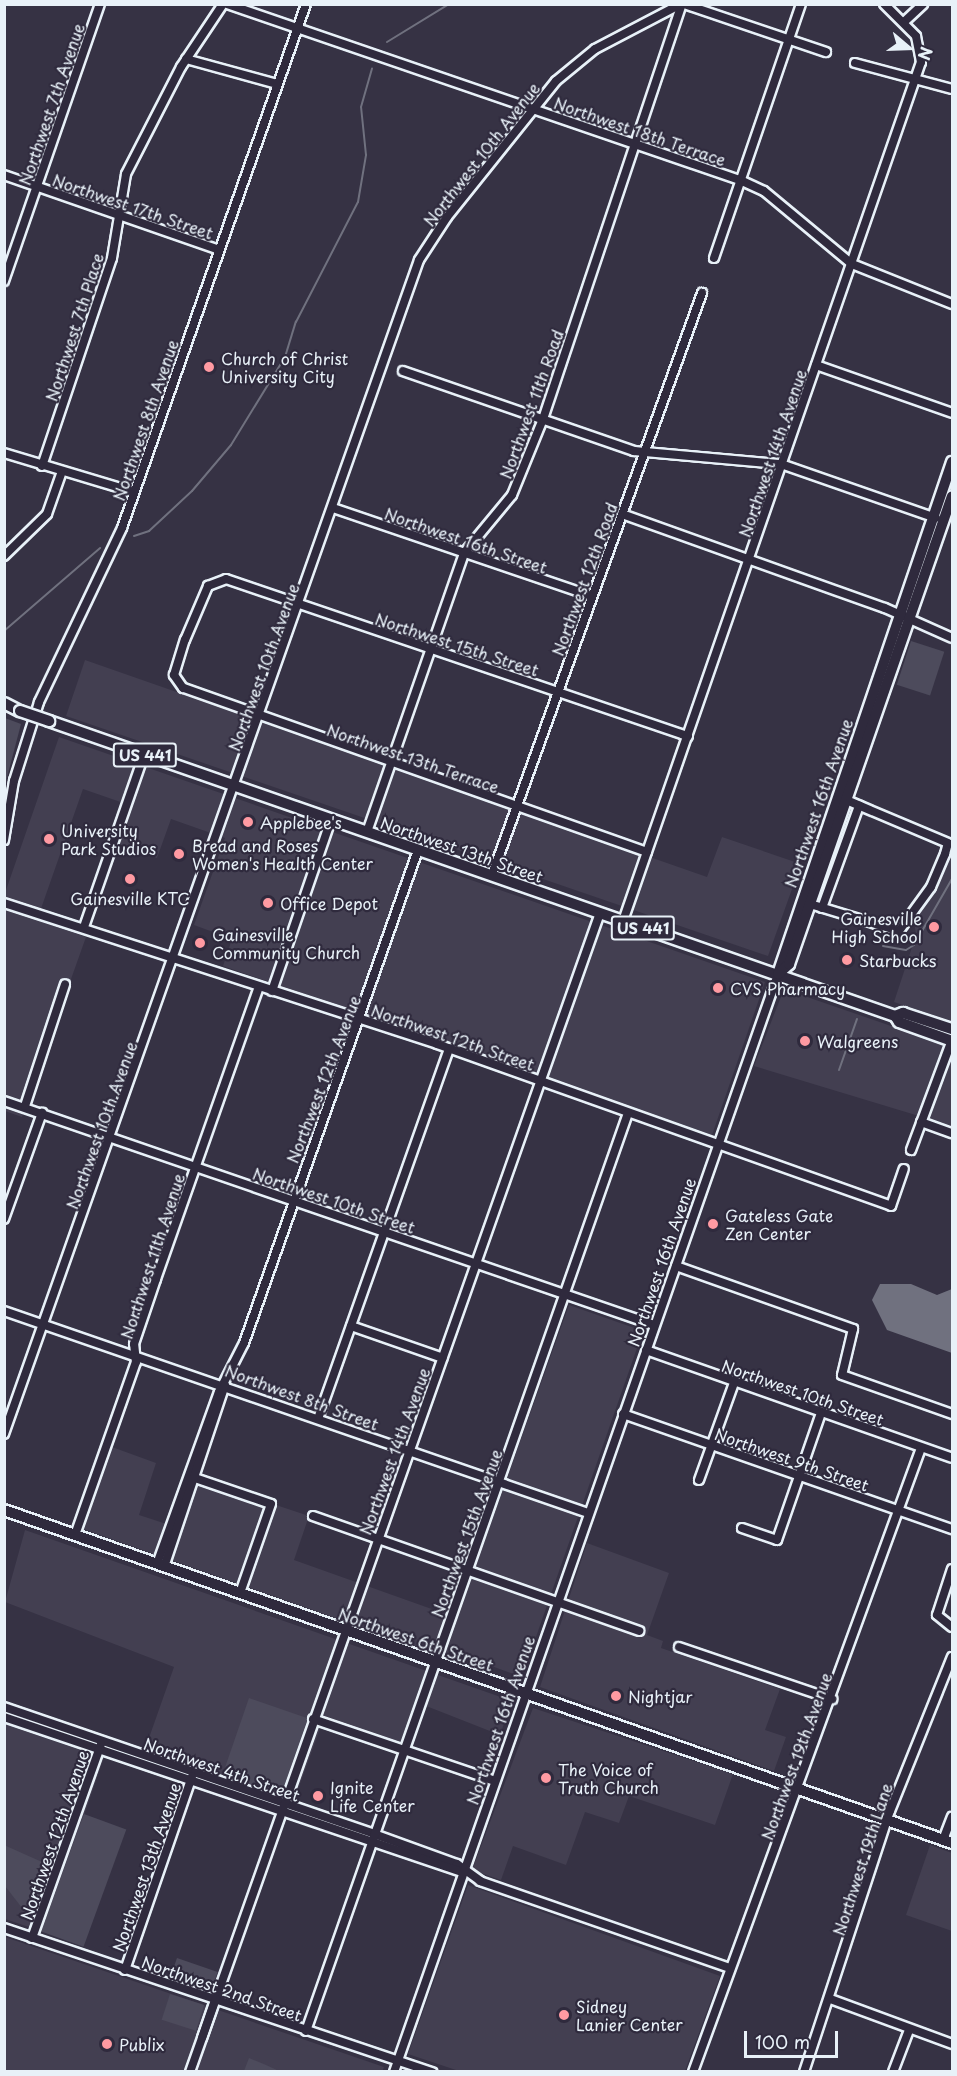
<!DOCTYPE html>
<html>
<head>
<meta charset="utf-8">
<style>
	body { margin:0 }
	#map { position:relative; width:957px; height:2076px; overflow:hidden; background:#363244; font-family:"Playpen Sans",sans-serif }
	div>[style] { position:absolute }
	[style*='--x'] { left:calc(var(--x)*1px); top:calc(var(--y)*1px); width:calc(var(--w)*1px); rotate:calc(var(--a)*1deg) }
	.built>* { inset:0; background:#433f51 }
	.green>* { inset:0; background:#4d4b5c; transform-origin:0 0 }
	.water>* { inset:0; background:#70717f }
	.stream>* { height:2px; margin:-1px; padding:0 1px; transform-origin:1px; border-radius:1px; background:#70717f }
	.roads { filter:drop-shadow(2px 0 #e8f1f8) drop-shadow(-2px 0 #e8f1f8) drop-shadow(0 2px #e8f1f8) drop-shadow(0 -2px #e8f1f8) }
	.minor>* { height:8px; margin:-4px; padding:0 4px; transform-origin:4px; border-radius:4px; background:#2f2a3d }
	.major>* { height:10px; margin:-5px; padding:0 5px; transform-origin:5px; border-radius:5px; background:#2f2a3d }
	.bridges { filter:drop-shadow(2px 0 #e8f1f8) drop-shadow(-2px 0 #e8f1f8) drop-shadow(0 2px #e8f1f8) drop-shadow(0 -2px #e8f1f8) }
	.major-bridge>* { height:10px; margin:-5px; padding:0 5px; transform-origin:5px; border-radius:5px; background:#2f2a3d }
	.dots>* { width:16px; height:16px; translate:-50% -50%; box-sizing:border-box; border:3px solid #2f2a3d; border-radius:50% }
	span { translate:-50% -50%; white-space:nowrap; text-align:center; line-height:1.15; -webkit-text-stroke:4.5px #2f2a3d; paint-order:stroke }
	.shield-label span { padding:2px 4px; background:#2f2a3d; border:2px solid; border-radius:4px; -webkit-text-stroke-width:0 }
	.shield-label { font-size:15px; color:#e8f1f8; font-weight:700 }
	.street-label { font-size:16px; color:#e8f1f8 }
	.poi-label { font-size:16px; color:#e8f1f8 }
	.left { translate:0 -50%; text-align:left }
	.right { translate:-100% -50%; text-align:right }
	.frame { position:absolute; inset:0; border:6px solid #e8f1f8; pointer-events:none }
	.north { position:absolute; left:879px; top:18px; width:60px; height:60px; -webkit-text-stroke:4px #2f2a3d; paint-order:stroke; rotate:109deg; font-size:16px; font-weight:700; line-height:24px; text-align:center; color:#e8f1f8 }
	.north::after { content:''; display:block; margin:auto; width:21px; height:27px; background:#e8f1f8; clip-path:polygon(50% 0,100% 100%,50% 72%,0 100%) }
	.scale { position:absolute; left:744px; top:2031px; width:94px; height:27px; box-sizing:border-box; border:3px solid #e8f1f8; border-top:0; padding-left:8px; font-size:18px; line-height:21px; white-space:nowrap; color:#e8f1f8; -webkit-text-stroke:4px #2f2a3d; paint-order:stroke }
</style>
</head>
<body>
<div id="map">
	<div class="built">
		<div style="clip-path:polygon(85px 660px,707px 877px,722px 837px,801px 864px,768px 956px,66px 716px)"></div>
		<div style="clip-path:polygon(59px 737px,765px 982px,712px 1135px,223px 966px,232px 939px,194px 925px,225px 838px,171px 819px,157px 858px,119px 844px,132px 806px,83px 789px,37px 920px,86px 937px,22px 1117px,5px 1111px,5px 893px)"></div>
		<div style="clip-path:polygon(949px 848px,952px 850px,952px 1022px,894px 1002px,916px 935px,913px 914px)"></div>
		<div style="clip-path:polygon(784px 989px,952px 1047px,952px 1126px,754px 1066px)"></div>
		<div style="clip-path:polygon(569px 1305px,643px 1331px,522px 1677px,461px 1655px,432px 1652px,83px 1529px,112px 1447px,156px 1463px,139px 1515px,182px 1529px,198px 1484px,274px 1510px,276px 1505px,309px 1516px,294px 1560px,457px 1618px)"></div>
		<div style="clip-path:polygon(25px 1530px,512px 1701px,500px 1735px,416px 1702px,397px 1753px,321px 1726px,293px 1803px,144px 1752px,174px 1667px,5px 1602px)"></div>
		<div style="clip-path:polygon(587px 1543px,669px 1573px,647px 1635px,663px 1641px,661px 1648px,780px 1689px,765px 1730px,786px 1737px,774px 1771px,540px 1687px)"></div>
		<div style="clip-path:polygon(533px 1708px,733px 1774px,715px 1825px,629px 1796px,619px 1823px,585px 1812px,566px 1865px,513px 1846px,501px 1880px,472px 1870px)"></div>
		<div style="clip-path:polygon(5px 1723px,104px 1757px,44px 1932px,5px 1919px)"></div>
		<div style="clip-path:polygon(930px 1845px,952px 1853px,952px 1931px,906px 1915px)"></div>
		<div style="clip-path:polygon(468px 1885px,720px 1976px,685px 2071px,459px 2071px,408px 2054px)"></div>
		<div style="clip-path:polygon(5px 1937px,384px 2067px,382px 2072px,5px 2072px)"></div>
	</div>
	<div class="green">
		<div style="left:911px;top:641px;width:35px;height:46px;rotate:18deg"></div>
		<div style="clip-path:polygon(5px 718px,21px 724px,5px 785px,4px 718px)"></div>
		<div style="left:249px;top:1698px;width:62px;height:85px;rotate:19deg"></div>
		<div style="left:84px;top:1814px;width:45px;height:125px;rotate:20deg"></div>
		<div style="clip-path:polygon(4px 1845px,51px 1866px,33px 1922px,5px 1886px)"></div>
		<div style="left:177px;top:1958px;width:43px;height:23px;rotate:19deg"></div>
		<div style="left:170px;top:1994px;width:36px;height:27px;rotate:18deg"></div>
		<div style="clip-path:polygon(249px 2058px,266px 2065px,279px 2071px,244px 2071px)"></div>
	</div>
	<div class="water">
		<div style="clip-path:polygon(880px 1284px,911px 1284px,937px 1295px,952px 1289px,952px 1353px,887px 1330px,872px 1300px)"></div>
	</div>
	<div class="stream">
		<div style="--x:387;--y:42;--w:73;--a:-31.5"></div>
		<div style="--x:134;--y:536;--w:16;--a:-18"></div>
		<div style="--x:149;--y:531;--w:59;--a:-42.9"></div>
		<div style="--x:192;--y:491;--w:60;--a:-49.7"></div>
		<div style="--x:231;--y:445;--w:103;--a:-58.5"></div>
		<div style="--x:285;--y:357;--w:37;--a:-73"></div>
		<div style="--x:296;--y:322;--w:135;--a:-62.7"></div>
		<div style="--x:358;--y:202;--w:48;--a:-80.3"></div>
		<div style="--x:366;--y:155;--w:48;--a:-95.9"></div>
		<div style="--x:361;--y:107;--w:40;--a:-74"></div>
		<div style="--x:4;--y:631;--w:127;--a:-40.8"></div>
		<div style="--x:883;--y:946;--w:23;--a:10"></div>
		<div style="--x:906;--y:950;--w:9;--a:-32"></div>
		<div style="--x:914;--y:945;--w:76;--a:-60.1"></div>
		<div style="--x:839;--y:1070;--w:54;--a:-70.6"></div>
	</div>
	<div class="roads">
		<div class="minor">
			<div style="--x:227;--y:4;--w:542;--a:18.94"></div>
			<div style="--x:740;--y:180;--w:26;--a:25"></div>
			<div style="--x:764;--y:191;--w:114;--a:39.7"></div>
			<div style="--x:852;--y:264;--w:108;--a:21.8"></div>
			<div style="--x:684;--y:4;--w:150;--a:18.7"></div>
			<div style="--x:904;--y:22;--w:26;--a:-43"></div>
			<div style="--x:186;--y:59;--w:94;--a:15.4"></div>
			<div style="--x:855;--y:63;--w:100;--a:15"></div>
			<div style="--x:4;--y:175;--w:228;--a:19.2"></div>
			<div style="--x:714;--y:258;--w:268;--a:-71.1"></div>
			<div style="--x:4;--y:281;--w:293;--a:-70.9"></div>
			<div style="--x:816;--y:365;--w:144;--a:19.4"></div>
			<div style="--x:403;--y:371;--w:244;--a:19.1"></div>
			<div style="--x:634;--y:451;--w:148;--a:5.1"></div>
			<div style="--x:781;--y:464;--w:164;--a:19.2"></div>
			<div style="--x:4;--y:453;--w:136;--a:16.7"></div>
			<div style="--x:42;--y:466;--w:219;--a:-71.4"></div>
			<div style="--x:112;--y:258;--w:85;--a:-80.5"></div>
			<div style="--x:126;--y:174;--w:120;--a:-62.8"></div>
			<div style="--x:181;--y:67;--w:76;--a:-56.3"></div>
			<div style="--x:333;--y:508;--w:273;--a:18.8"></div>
			<div style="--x:622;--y:514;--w:279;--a:19.7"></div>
			<div style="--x:885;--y:608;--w:73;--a:24.1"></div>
			<div style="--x:4;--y:556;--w:60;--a:-44.3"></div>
			<div style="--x:47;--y:514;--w:42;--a:-70.7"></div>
			<div style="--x:367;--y:832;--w:295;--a:-70.8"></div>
			<div style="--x:464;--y:553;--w:75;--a:-50.4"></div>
			<div style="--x:512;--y:495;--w:82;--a:-67.8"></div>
			<div style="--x:543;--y:419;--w:438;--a:-71.5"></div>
			<div style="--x:4;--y:840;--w:60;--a:-80.4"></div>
			<div style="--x:14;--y:781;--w:83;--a:-72.4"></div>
			<div style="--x:39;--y:702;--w:193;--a:-64.5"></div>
			<div style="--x:122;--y:528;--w:555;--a:-70.65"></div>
			<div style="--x:647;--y:852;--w:492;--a:-160.5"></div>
			<div style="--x:183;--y:688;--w:16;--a:-125"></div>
			<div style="--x:174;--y:675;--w:37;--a:-73"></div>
			<div style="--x:185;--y:640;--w:59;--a:-66.9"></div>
			<div style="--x:208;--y:586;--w:19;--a:-21"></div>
			<div style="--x:226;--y:579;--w:488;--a:18.8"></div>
			<div style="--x:492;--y:875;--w:619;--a:-70.16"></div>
			<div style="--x:4;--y:903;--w:455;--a:18"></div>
			<div style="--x:437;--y:1044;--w:482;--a:19.6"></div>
			<div style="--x:891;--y:1206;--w:39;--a:-71"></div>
			<div style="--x:810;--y:904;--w:93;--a:16.9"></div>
			<div style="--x:899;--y:931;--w:54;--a:-54"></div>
			<div style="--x:931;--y:887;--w:36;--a:-67"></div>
			<div style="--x:945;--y:854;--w:11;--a:-75"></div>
			<div style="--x:948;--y:843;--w:111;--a:-157.1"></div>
			<div style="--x:822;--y:908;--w:109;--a:-70.1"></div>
			<div style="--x:623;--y:921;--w:909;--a:-70.87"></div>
			<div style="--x:921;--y:62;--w:26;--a:-101"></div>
			<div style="--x:916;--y:36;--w:45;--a:-135"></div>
			<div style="--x:84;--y:927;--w:182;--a:-70.8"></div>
			<div style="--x:272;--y:991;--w:181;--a:-71"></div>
			<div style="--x:4;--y:1101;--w:688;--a:19.01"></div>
			<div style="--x:25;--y:1106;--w:128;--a:-71.8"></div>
			<div style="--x:921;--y:1122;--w:33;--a:20"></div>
			<div style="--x:911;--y:1150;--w:117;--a:-69.6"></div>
			<div style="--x:4;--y:1219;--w:113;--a:-70.3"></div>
			<div style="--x:676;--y:1266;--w:188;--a:19.6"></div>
			<div style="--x:853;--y:1329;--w:47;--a:103.4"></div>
			<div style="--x:842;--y:1375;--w:117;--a:19.5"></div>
			<div style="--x:4;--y:1311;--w:618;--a:19.08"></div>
			<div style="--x:351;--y:1326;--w:97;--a:19.2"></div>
			<div style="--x:646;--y:1350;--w:324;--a:19.4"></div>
			<div style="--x:623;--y:1414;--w:349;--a:19.3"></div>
			<div style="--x:319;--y:1416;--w:390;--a:-70.5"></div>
			<div style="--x:4;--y:1434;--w:1245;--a:-70.53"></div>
			<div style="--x:419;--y:260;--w:51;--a:-56.9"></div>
			<div style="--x:447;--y:217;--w:174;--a:-51.3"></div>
			<div style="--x:556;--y:81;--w:50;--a:-39.4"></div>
			<div style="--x:595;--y:49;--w:97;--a:-27.6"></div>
			<div style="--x:192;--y:1477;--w:83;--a:18.9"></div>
			<div style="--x:271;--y:1504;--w:94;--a:109.2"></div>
			<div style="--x:699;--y:1480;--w:103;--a:-70.2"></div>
			<div style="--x:313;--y:1516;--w:346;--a:19.4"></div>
			<div style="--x:742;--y:1528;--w:37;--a:19"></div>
			<div style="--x:777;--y:1540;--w:134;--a:-70.9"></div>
			<div style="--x:75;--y:1535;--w:183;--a:-70.6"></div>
			<div style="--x:136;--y:1362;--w:18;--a:-96"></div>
			<div style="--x:134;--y:1344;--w:69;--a:-71.3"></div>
			<div style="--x:156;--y:1279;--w:310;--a:-70.6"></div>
			<div style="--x:157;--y:1564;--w:183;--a:-70.2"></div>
			<div style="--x:219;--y:1392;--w:55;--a:-63"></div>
			<div style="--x:244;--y:1343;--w:523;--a:-70.56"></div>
			<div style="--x:164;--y:1567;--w:192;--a:-71.5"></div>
			<div style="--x:952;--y:1569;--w:48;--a:108.1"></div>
			<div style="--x:937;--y:1615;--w:19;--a:39"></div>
			<div style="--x:679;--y:1647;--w:162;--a:18.8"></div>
			<div style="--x:4;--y:1707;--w:391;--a:18.9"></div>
			<div style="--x:374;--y:1834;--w:88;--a:19.9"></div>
			<div style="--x:457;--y:1864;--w:29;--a:36"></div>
			<div style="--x:480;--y:1881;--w:265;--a:19.2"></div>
			<div style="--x:4;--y:1717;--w:484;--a:18.7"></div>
			<div style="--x:313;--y:1719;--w:192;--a:18.8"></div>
			<div style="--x:943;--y:1840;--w:25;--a:-69"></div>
			<div style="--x:4;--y:1928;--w:452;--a:18.6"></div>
			<div style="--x:32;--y:1938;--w:206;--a:-70.4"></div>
			<div style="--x:125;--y:1970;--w:205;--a:-70.9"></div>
			<div style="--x:830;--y:1999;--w:130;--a:20.2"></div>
			<div style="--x:306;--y:2031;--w:973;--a:-70.67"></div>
			<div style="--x:202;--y:2038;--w:40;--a:-71.1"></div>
			<div style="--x:190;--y:2072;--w:1229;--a:-70.52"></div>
			<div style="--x:394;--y:2072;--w:1163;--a:-70.72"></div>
			<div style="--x:693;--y:2072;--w:664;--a:-69.93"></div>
			<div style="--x:804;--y:2072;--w:275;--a:-71.8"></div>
			<div style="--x:890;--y:1811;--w:166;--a:-68.1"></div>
			<div style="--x:893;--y:2072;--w:45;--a:-69.1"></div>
		</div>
		<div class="major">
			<div style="--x:4;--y:703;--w:18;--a:27"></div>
			<div style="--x:49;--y:721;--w:896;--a:19.22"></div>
			<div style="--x:895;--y:1016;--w:7;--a:56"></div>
			<div style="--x:899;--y:1022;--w:56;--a:19.7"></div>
			<div style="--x:778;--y:974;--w:541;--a:-71.23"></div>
			<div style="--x:778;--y:974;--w:15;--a:-42"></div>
			<div style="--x:789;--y:964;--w:495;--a:-70.8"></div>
			<div style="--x:895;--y:1016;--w:9;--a:-21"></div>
			<div style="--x:903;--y:1013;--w:52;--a:18.1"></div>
			<div style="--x:4;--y:1510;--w:1005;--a:19.35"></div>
		</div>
	</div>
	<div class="bridges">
		<div class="major-bridge">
			<div style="--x:20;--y:711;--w:31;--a:19"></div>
		</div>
	</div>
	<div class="dots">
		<div style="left:209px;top:367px;background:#ff9aa2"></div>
		<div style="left:248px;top:822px;background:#ff9aa2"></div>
		<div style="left:49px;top:839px;background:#ff9aa2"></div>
		<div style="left:179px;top:854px;background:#ff9aa2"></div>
		<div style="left:130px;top:879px;background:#ff9aa2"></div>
		<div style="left:268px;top:903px;background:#ff9aa2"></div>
		<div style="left:934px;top:927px;background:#ff9aa2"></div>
		<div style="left:200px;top:943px;background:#ff9aa2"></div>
		<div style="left:847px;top:960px;background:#ff9aa2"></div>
		<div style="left:718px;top:988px;background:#ff9aa2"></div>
		<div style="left:805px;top:1041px;background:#ff9aa2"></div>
		<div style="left:713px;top:1224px;background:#ff9aa2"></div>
		<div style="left:616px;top:1696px;background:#ff9aa2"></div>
		<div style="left:546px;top:1778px;background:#ff9aa2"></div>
		<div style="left:318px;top:1796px;background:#ff9aa2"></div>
		<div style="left:564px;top:2015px;background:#ff9aa2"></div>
		<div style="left:107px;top:2044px;background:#ff9aa2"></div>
	</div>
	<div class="shield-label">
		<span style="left:145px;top:755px">US 441</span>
		<span style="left:643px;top:928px">US 441</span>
	</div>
	<div class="street-label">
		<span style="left:51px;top:104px;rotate:-71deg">Northwest 7th Avenue</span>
		<span style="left:640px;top:131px;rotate:19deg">Northwest 18th Terrace</span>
		<span style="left:481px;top:154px;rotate:-52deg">Northwest 10th Avenue</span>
		<span style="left:133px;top:206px;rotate:19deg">Northwest 17th Street</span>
		<span style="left:74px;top:327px;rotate:-72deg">Northwest 7th Place</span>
		<span style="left:531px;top:404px;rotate:-70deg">Northwest 11th Road</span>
		<span style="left:145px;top:420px;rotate:-71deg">Northwest 8th Avenue</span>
		<span style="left:772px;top:453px;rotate:-71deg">Northwest 14th Avenue</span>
		<span style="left:466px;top:540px;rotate:19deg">Northwest 16th Street</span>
		<span style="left:584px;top:579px;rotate:-70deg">Northwest 12th Road</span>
		<span style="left:457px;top:644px;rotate:18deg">Northwest 15th Street</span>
		<span style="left:263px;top:667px;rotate:-70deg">Northwest 10th Avenue</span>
		<span style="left:413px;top:758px;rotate:19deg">Northwest 13th Terrace</span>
		<span style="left:818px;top:803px;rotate:-71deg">Northwest 16th Avenue</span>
		<span style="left:462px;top:849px;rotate:19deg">Northwest 13th Street</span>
		<span style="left:453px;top:1037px;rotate:19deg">Northwest 12th Street</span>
		<span style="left:323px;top:1079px;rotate:-69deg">Northwest 12th Avenue</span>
		<span style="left:101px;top:1125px;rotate:-70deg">Northwest 10th Avenue</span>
		<span style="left:334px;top:1200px;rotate:19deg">Northwest 10th Street</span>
		<span style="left:152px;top:1256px;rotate:-72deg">Northwest 11th Avenue</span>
		<span style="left:661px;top:1262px;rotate:-71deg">Northwest 16th Avenue</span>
		<span style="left:803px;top:1392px;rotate:19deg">Northwest 10th Street</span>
		<span style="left:302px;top:1397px;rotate:20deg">Northwest 8th Street</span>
		<span style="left:394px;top:1451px;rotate:-70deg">Northwest 14th Avenue</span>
		<span style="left:792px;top:1459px;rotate:19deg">Northwest 9th Street</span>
		<span style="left:466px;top:1533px;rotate:-70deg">Northwest 15th Avenue</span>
		<span style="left:416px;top:1639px;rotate:19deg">Northwest 6th Street</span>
		<span style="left:500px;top:1720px;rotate:-71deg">Northwest 16th Avenue</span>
		<span style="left:796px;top:1756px;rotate:-70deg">Northwest 19th Avenue</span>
		<span style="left:222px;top:1769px;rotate:19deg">Northwest 4th Street</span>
		<span style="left:54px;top:1835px;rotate:-71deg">Northwest 12th Avenue</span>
		<span style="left:862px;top:1859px;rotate:-72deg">Northwest 19th Lane</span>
		<span style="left:146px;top:1867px;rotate:-71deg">Northwest 13th Avenue</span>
		<span style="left:222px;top:1988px;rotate:19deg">Northwest 2nd Street</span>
	</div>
	<div class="poi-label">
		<span class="left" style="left:221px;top:367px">Church of Christ<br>University City</span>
		<span class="left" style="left:260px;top:822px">Applebee's</span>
		<span class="left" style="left:61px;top:839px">University<br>Park Studios</span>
		<span class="left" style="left:192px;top:854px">Bread and Roses<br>Women's Health Center</span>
		<span style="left:130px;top:898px">Gainesville KTC</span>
		<span class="left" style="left:280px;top:903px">Office Depot</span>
		<span class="right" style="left:922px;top:927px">Gainesville<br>High School</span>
		<span class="left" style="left:212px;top:943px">Gainesville<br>Community Church</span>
		<span class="left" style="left:859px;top:960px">Starbucks</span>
		<span class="left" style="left:730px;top:988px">CVS Pharmacy</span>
		<span class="left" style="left:817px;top:1041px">Walgreens</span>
		<span class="left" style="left:725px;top:1224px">Gateless Gate<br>Zen Center</span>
		<span class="left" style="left:628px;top:1696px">Nightjar</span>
		<span class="left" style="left:558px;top:1778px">The Voice of<br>Truth Church</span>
		<span class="left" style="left:330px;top:1796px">Ignite<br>Life Center</span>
		<span class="left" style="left:576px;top:2015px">Sidney<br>Lanier Center</span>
		<span class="left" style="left:119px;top:2044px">Publix</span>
	</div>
	<div class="frame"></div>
	<div class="north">N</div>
	<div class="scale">100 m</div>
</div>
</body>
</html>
